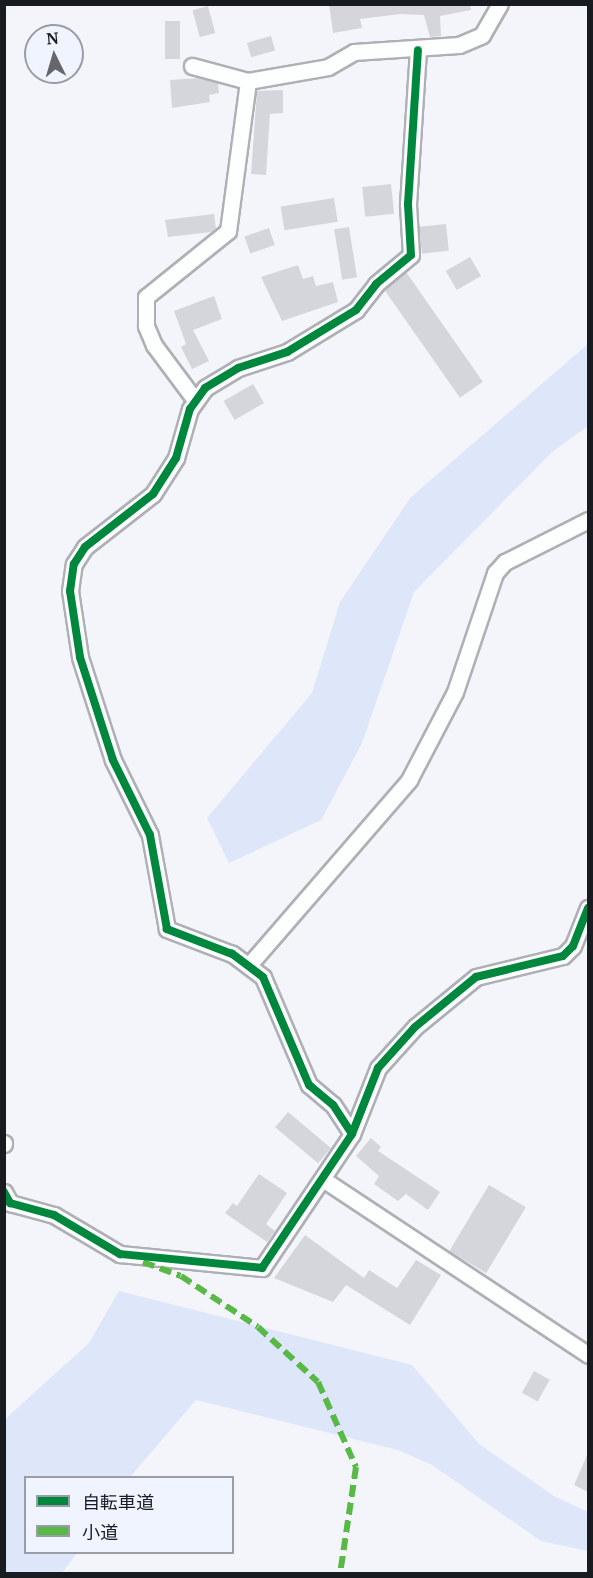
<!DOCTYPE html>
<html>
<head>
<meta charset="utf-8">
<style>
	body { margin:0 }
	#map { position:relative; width:593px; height:1578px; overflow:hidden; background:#f4f5fa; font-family:"PT Serif","Noto Sans JP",serif }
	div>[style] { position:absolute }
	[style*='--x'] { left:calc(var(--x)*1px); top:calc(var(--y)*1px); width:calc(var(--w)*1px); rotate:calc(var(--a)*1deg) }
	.green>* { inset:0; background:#dee6fa }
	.building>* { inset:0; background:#d5d6db; transform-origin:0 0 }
	.roads { filter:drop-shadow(2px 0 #afb0b5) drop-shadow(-2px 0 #afb0b5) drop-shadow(0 2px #afb0b5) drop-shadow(0 -2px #afb0b5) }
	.street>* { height:15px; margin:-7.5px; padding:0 7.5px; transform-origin:7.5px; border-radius:7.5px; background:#fdfefe }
	.quiet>* { height:6px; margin-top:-3px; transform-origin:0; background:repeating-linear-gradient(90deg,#58b947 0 12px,transparent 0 18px) }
	.cycleway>* { height:8px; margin:-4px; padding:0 4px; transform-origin:4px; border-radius:4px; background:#00873e }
	span { translate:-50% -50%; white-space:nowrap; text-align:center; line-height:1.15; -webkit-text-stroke:6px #f0f4fe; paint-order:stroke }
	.frame { position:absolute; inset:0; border:6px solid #181b20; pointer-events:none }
	.legend { position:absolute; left:24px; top:1476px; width:210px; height:78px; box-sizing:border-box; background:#f0f4fe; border:2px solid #9a9da5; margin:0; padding:8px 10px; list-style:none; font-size:18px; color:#181b20 }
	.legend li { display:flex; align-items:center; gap:12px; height:30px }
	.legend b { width:30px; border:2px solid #9a9da5 }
	.north { position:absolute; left:24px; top:24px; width:60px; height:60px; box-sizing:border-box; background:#f0f4fe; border:2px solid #9a9da5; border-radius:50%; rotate:355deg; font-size:16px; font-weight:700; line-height:24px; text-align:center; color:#181b20 }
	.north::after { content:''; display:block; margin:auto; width:21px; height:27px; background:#65676c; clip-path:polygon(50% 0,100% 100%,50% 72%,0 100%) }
</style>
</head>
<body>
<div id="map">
	<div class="green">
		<div style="clip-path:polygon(588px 344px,588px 426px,552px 452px,414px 592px,362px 743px,321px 820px,229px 863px,207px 818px,312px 693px,340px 602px,411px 497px)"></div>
		<div style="clip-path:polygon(119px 1291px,412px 1365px,479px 1444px,554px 1496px,588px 1512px,588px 1551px,541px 1541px,432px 1465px,398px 1450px,196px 1400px,130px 1477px,26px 1478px,26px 1552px,77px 1553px,62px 1573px,5px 1573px,5px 1419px,89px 1343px)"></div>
	</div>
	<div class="building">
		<div style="clip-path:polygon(329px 4px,470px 4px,471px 10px,440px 16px,441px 36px,430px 37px,424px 15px,400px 14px,360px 19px,362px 28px,333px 33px)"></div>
		<div style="left:208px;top:6px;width:28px;height:16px;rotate:75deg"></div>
		<div style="left:165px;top:21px;width:15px;height:38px"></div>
		<div style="left:271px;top:36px;width:15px;height:25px;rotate:74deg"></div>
		<div style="clip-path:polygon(200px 78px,218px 83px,219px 93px,209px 95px,210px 102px,172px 108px,170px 80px)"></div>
		<div style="clip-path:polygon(283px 90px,283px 113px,270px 114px,266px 175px,251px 174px,257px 91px)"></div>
		<div style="left:391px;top:184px;width:30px;height:29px;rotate:84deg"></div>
		<div style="left:334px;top:198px;width:24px;height:54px;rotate:81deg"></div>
		<div style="clip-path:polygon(214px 214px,216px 228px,211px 232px,168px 237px,165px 220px)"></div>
		<div style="left:446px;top:224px;width:27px;height:27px;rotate:84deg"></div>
		<div style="left:349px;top:227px;width:51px;height:15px;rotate:81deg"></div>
		<div style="left:269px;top:228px;width:18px;height:26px;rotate:71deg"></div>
		<div style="left:470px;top:257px;width:22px;height:28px;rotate:60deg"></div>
		<div style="clip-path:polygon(298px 265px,303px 279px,313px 276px,316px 286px,333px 282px,338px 302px,282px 321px,261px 277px)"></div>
		<div style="left:406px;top:272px;width:134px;height:28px;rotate:55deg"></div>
		<div style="clip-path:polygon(214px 296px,222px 319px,193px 330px,209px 361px,192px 369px,181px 347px,186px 344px,174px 311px)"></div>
		<div style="left:253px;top:384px;width:22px;height:34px;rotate:60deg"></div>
		<div style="left:288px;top:1112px;width:56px;height:20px;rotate:40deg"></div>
		<div style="clip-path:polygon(371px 1138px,381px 1147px,378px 1151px,440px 1192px,428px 1210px,406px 1194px,398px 1201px,374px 1184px,379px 1176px,356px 1156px)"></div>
		<div style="clip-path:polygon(259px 1174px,287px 1193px,266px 1224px,275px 1231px,267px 1242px,225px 1213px,233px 1203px,237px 1206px)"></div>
		<div style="left:489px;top:1185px;width:43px;height:77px;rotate:31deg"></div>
		<div style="clip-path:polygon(305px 1235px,364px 1278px,369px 1270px,397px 1288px,416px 1260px,441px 1275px,410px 1325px,346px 1285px,333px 1302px,274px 1278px)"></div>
		<div style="left:534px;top:1371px;width:18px;height:25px;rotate:29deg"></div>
		<div style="clip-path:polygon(588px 1453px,588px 1492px,574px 1485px)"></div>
	</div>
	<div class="roads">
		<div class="street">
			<div style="--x:192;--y:66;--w:58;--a:15"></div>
			<div style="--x:195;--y:400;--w:69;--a:-126.7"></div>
			<div style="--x:154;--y:345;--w:21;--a:-113"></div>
			<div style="--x:146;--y:326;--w:29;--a:-90"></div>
			<div style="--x:146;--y:297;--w:105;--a:-38.8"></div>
			<div style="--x:228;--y:231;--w:151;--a:-82.4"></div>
			<div style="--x:248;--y:81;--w:81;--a:-9.9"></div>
			<div style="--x:328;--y:67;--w:30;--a:-30"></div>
			<div style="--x:354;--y:52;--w:105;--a:-3.8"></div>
			<div style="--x:459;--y:45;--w:25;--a:-23"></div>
			<div style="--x:482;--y:35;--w:36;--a:-60"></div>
			<div style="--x:249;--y:965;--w:245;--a:-49.1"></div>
			<div style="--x:409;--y:780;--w:99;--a:-62.4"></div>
			<div style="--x:455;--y:692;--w:126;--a:-71.4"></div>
			<div style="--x:495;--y:573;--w:15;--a:-48"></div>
			<div style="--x:505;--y:562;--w:93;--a:-26.8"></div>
			<div style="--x:352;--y:1134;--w:35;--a:-123"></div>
			<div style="--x:333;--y:1105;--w:31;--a:-140"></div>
			<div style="--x:309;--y:1085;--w:117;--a:-113.1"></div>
			<div style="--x:263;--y:977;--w:39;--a:-143"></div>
			<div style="--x:232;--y:954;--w:70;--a:-159"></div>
			<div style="--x:167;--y:929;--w:96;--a:-100.3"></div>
			<div style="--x:150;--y:835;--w:84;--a:-116.3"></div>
			<div style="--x:113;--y:760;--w:108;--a:-107.8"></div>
			<div style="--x:80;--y:657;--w:67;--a:-98.6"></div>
			<div style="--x:70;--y:591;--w:27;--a:-82"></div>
			<div style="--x:74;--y:564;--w:20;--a:-57"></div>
			<div style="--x:85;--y:547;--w:86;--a:-37.9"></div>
			<div style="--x:153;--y:494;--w:43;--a:-57.4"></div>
			<div style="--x:176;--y:458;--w:51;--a:-74.1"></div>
			<div style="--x:190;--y:409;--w:26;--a:-54"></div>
			<div style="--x:205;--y:388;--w:39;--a:-31"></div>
			<div style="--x:238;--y:368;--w:52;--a:-18.1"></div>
			<div style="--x:287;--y:352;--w:81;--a:-31.3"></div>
			<div style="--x:356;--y:310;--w:33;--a:-52"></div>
			<div style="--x:376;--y:284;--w:45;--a:-39.6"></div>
			<div style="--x:411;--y:255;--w:51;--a:-93.4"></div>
			<div style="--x:408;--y:204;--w:154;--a:-86.3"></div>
			<div style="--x:4;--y:1143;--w:1;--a:90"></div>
			<div style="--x:324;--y:1180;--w:317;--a:33.5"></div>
			<div style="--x:4;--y:1192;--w:13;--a:61"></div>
			<div style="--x:10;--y:1203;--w:46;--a:15.3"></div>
			<div style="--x:54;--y:1215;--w:77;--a:30.6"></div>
			<div style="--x:120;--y:1254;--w:143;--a:5.6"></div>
			<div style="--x:262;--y:1268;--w:161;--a:-56.1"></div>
			<div style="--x:352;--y:1134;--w:71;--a:-68.5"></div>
			<div style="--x:378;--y:1068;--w:55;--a:-47.9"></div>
			<div style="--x:415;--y:1027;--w:79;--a:-39.3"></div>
			<div style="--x:476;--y:977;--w:89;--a:-13.6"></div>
			<div style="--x:563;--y:956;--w:14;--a:-45"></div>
			<div style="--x:573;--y:946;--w:41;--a:-68.5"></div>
		</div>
	</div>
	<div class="quiet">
		<div style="--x:143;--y:1262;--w:40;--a:20.2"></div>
		<div style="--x:181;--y:1276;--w:92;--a:33.5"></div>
		<div style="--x:258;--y:1327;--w:81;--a:42.5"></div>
		<div style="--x:318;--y:1382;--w:93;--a:65.9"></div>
		<div style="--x:356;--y:1467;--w:108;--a:98.5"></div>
	</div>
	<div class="cycleway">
		<div style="--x:352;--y:1134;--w:35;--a:-123"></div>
		<div style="--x:333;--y:1105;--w:31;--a:-140"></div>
		<div style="--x:309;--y:1085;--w:117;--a:-113.1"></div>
		<div style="--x:263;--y:977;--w:39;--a:-143"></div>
		<div style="--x:232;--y:954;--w:70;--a:-159"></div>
		<div style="--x:167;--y:929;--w:96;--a:-100.3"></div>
		<div style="--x:150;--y:835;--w:84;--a:-116.3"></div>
		<div style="--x:113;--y:760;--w:108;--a:-107.8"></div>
		<div style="--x:80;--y:657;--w:67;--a:-98.6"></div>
		<div style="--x:70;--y:591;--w:27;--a:-82"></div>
		<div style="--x:74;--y:564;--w:20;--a:-57"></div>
		<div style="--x:85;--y:547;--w:86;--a:-37.9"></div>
		<div style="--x:153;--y:494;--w:43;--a:-57.4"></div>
		<div style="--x:176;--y:458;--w:51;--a:-74.1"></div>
		<div style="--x:190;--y:409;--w:26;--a:-54"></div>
		<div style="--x:205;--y:388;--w:39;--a:-31"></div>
		<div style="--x:238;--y:368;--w:52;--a:-18.1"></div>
		<div style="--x:287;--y:352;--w:81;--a:-31.3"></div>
		<div style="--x:356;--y:310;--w:33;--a:-52"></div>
		<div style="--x:376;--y:284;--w:45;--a:-39.6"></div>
		<div style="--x:411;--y:255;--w:51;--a:-93.4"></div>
		<div style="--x:408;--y:204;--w:154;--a:-86.3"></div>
		<div style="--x:4;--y:1192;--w:13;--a:61"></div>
		<div style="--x:10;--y:1203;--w:46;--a:15.3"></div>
		<div style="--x:54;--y:1215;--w:77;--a:30.6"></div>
		<div style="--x:120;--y:1254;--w:143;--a:5.6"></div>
		<div style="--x:262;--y:1268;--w:161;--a:-56.1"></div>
		<div style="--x:352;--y:1134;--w:71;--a:-68.5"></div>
		<div style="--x:378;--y:1068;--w:55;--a:-47.9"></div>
		<div style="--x:415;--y:1027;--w:79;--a:-39.3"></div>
		<div style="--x:476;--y:977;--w:89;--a:-13.6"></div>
		<div style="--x:563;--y:956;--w:14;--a:-45"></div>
		<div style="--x:573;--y:946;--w:41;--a:-68.5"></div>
	</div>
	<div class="frame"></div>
	<ul class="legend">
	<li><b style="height:8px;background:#00873e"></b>自転車道</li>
	<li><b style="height:8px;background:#58b947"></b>小道</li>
	</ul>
	<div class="north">N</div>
</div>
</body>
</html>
